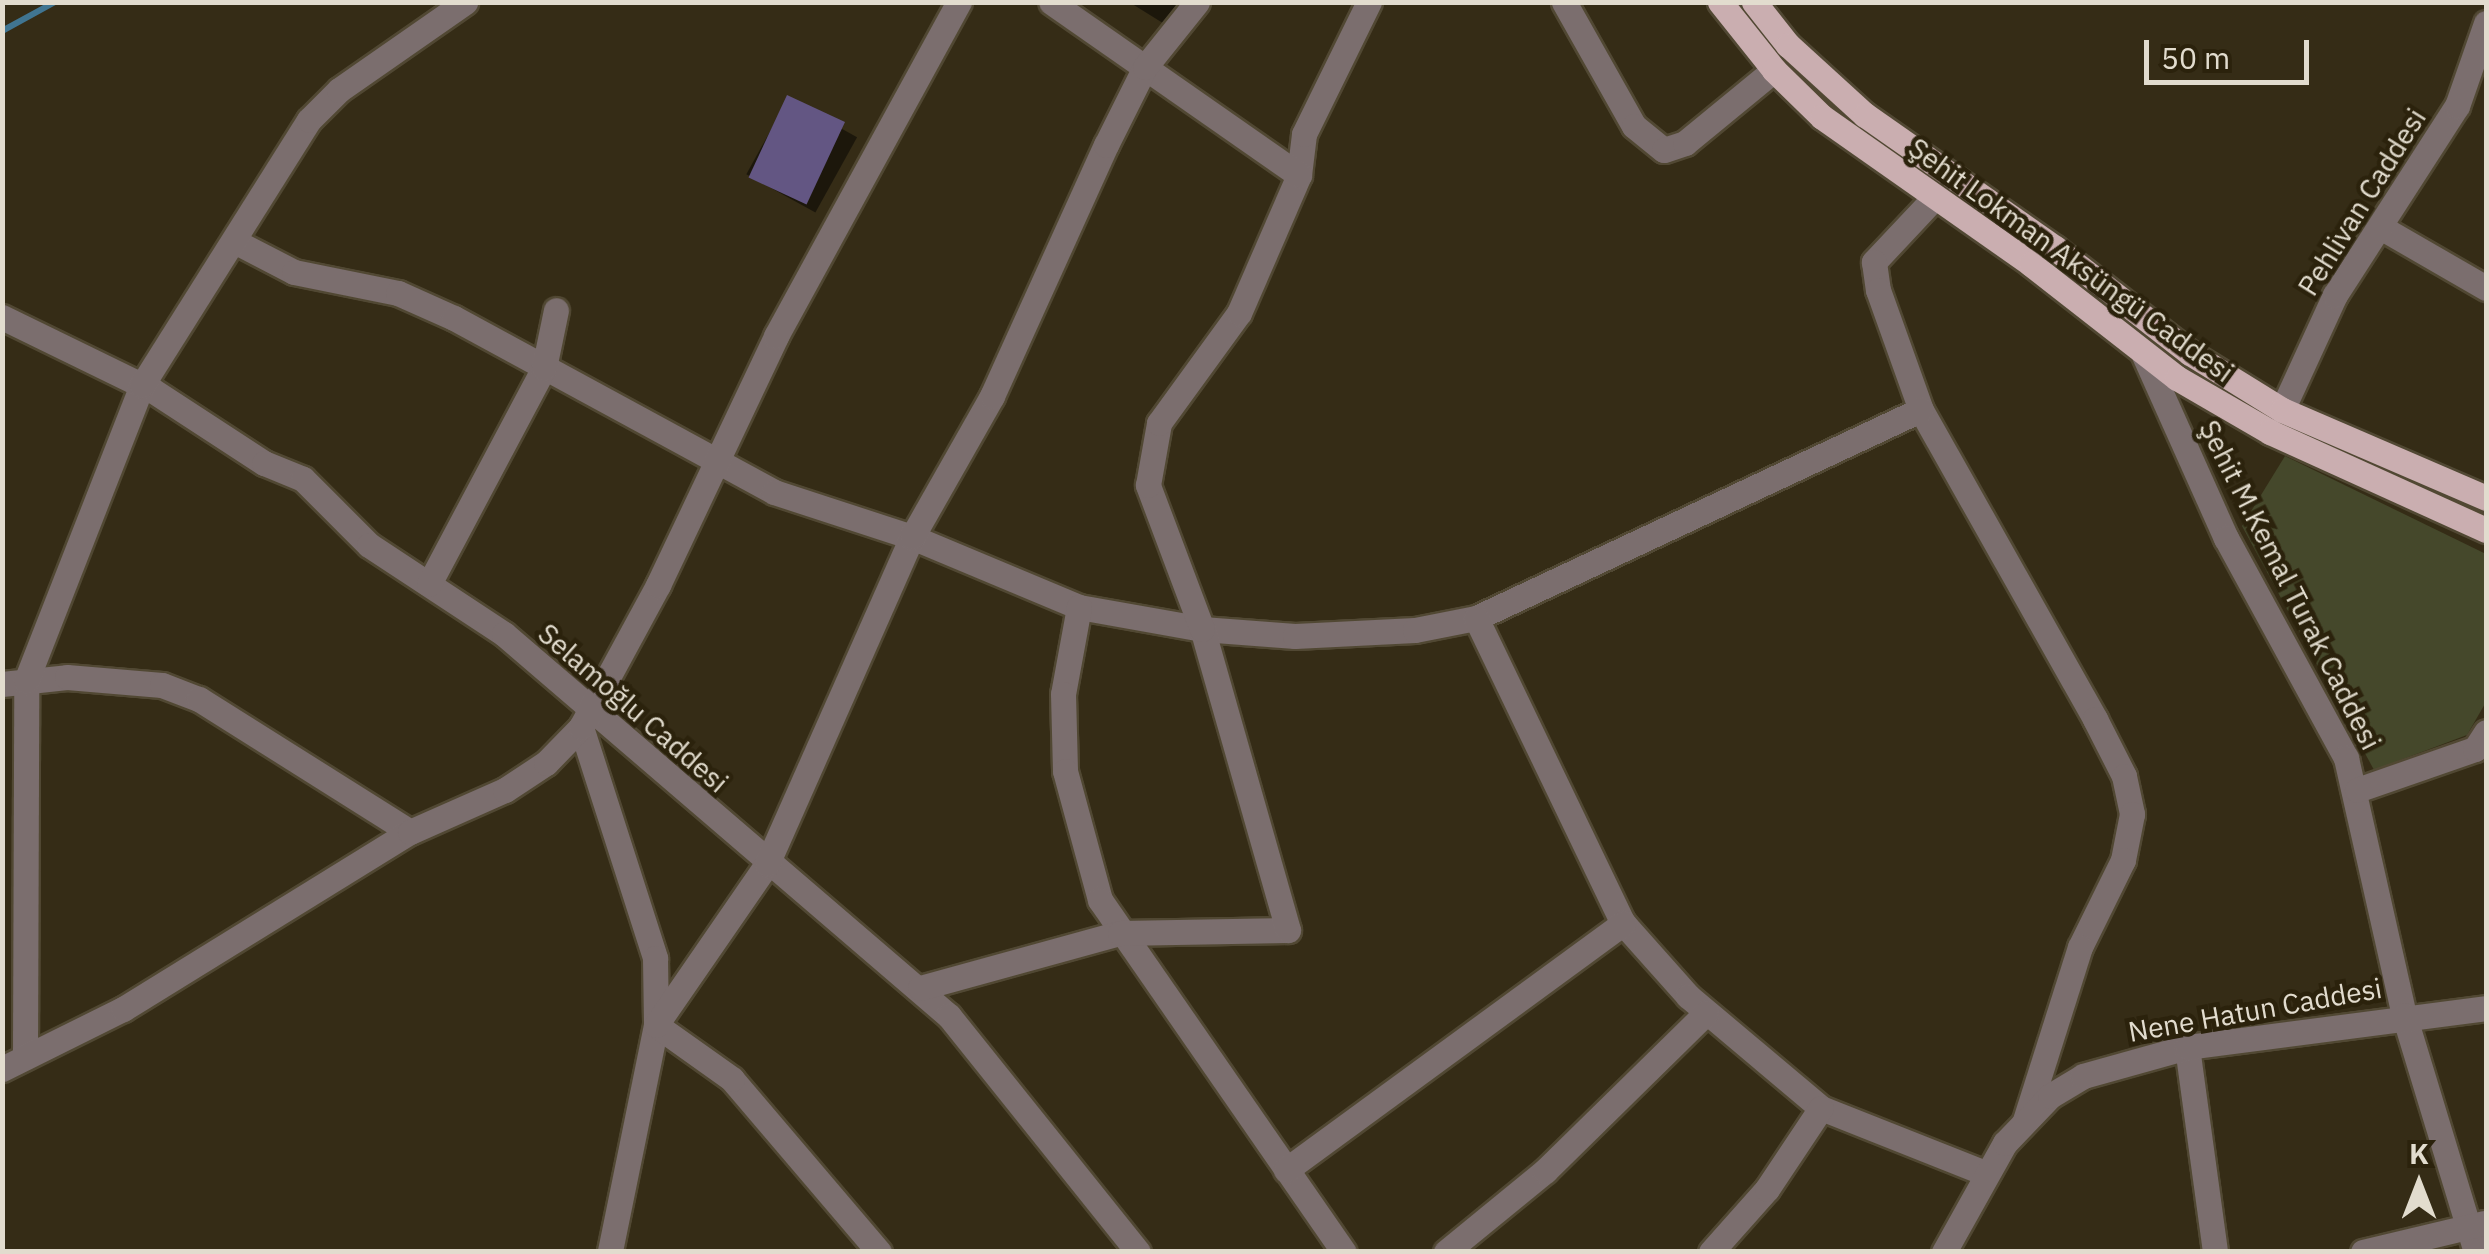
<!DOCTYPE html>
<html>
<head>
<meta charset="utf-8">
<style>
	body { margin:0 }
	#map { position:relative; width:2489px; height:1254px; overflow:hidden; background:#352c16; font-family:"IBM Plex Sans",sans-serif }
	div>[style] { position:absolute }
	[style*='--x'] { left:calc(var(--x)*1px); top:calc(var(--y)*1px); width:calc(var(--w)*1px); rotate:calc(var(--a)*1deg) }
	.green>* { inset:0; background:#45482b }
	.shadow>* { inset:0; background:#0007; transform-origin:0 0 }
	.stream>* { height:6px; margin:-3px; padding:0 3px; transform-origin:3px; border-radius:3px; background:#407591 }
	.building>* { inset:0; background:#635683; transform-origin:0 0 }
	.roads { filter:drop-shadow(2px 0 #514833) drop-shadow(-2px 0 #514833) drop-shadow(0 2px #514833) drop-shadow(0 -2px #514833) }
	.minor>* { height:25px; margin:-12.5px; padding:0 12.5px; transform-origin:12.5px; border-radius:12.5px; background:#7b6e6e }
	.major>* { height:25px; margin:-12.5px; padding:0 12.5px; transform-origin:12.5px; border-radius:12.5px; background:#caaeb0 }
	span { translate:-50% -50%; white-space:nowrap; text-align:center; line-height:1.15; -webkit-text-stroke:9px #2b220c; paint-order:stroke }
	.street-label { font-size:28px; color:#e2dcce }
	.frame { position:absolute; inset:0; border:5px solid #e2dcce; pointer-events:none }
	.north { position:absolute; left:2369px; top:1134px; width:100px; height:100px; -webkit-text-stroke:8px #2b220c; paint-order:stroke; rotate:0deg; font-size:28px; font-weight:700; line-height:40px; text-align:center; color:#e2dcce }
	.north::after { content:''; display:block; margin:auto; width:35px; height:45px; background:#e2dcce; clip-path:polygon(50% 0,100% 100%,50% 72%,0 100%) }
	.scale { position:absolute; left:2144px; top:40px; width:165px; height:45px; box-sizing:border-box; border:5px solid #e2dcce; border-top:0; padding-left:12px; font-size:30px; line-height:35px; white-space:nowrap; color:#e2dcce; -webkit-text-stroke:8px #2b220c; paint-order:stroke }
</style>
</head>
<body>
<div id="map">
	<div class="green">
		<div style="clip-path:polygon(2285px 456px,2486px 554px,2486px 702px,2467px 735px,2374px 770px,2242px 526px)"></div>
	</div>
	<div class="shadow">
		<div style="clip-path:polygon(1129px 2px,1180px 2px,1166px 25px)"></div>
		<div style="left:788px;top:99px;width:79px;height:86px;rotate:29deg"></div>
	</div>
	<div class="stream">
		<div style="--x:2;--y:31;--w:60;--a:-28.7"></div>
	</div>
	<div class="building">
		<div style="left:787px;top:95px;width:64px;height:91px;rotate:25deg"></div>
	</div>
	<div class="roads">
		<div class="minor">
			<div style="--x:1564;--y:2;--w:142;--a:60.6"></div>
			<div style="--x:1634;--y:126;--w:38;--a:39"></div>
			<div style="--x:1664;--y:150;--w:22;--a:-18"></div>
			<div style="--x:1685;--y:143;--w:115;--a:-39.4"></div>
			<div style="--x:1299;--y:175;--w:41;--a:-83"></div>
			<div style="--x:1304;--y:134;--w:147;--a:-63.8"></div>
			<div style="--x:1934;--y:198;--w:88;--a:133.2"></div>
			<div style="--x:1874;--y:262;--w:28;--a:82"></div>
			<div style="--x:1878;--y:290;--w:127;--a:70.3"></div>
			<div style="--x:1921;--y:410;--w:355;--a:60.6"></div>
			<div style="--x:2095;--y:719;--w:64;--a:63"></div>
			<div style="--x:2124;--y:776;--w:39;--a:78"></div>
			<div style="--x:2132;--y:814;--w:47;--a:101.1"></div>
			<div style="--x:2123;--y:860;--w:97;--a:116.3"></div>
			<div style="--x:2080;--y:947;--w:182;--a:107.6"></div>
			<div style="--x:2382;--y:228;--w:120;--a:30"></div>
			<div style="--x:236;--y:242;--w:65;--a:27.3"></div>
			<div style="--x:294;--y:272;--w:106;--a:11.4"></div>
			<div style="--x:398;--y:293;--w:61;--a:24.1"></div>
			<div style="--x:454;--y:318;--w:364;--a:28.5"></div>
			<div style="--x:774;--y:492;--w:145;--a:18.1"></div>
			<div style="--x:912;--y:537;--w:181;--a:22.7"></div>
			<div style="--x:1079;--y:607;--w:125;--a:10.1"></div>
			<div style="--x:1202;--y:629;--w:93;--a:4.3"></div>
			<div style="--x:1295;--y:636;--w:120;--a:-2.9"></div>
			<div style="--x:1415;--y:630;--w:62;--a:-11.1"></div>
			<div style="--x:1476;--y:618;--w:491;--a:-25.1"></div>
			<div style="--x:2;--y:317;--w:167;--a:26"></div>
			<div style="--x:152;--y:390;--w:134;--a:33.1"></div>
			<div style="--x:264;--y:463;--w:42;--a:22.3"></div>
			<div style="--x:303;--y:479;--w:93;--a:45"></div>
			<div style="--x:369;--y:545;--w:162;--a:33.4"></div>
			<div style="--x:504;--y:634;--w:586;--a:40.64"></div>
			<div style="--x:949;--y:1016;--w:302;--a:51.3"></div>
			<div style="--x:2144;--y:355;--w:201;--a:65.9"></div>
			<div style="--x:2226;--y:538;--w:251;--a:61.4"></div>
			<div style="--x:2346;--y:758;--w:263;--a:77.3"></div>
			<div style="--x:2404;--y:1015;--w:248;--a:73.1"></div>
			<div style="--x:2282;--y:410;--w:127;--a:-65.3"></div>
			<div style="--x:2335;--y:295;--w:225;--a:-57.2"></div>
			<div style="--x:2457;--y:106;--w:88;--a:-70.7"></div>
			<div style="--x:429;--y:584;--w:245;--a:-62"></div>
			<div style="--x:544;--y:368;--w:59;--a:-78.3"></div>
			<div style="--x:1079;--y:607;--w:88;--a:100.4"></div>
			<div style="--x:1063;--y:694;--w:77;--a:88.5"></div>
			<div style="--x:1065;--y:771;--w:134;--a:74.8"></div>
			<div style="--x:1100;--y:900;--w:428;--a:55.3"></div>
			<div style="--x:1476;--y:618;--w:339;--a:64.3"></div>
			<div style="--x:1623;--y:923;--w:98;--a:48.3"></div>
			<div style="--x:1688;--y:996;--w:174;--a:40.1"></div>
			<div style="--x:1821;--y:1108;--w:176;--a:21.6"></div>
			<div style="--x:2;--y:684;--w:65;--a:-6.1"></div>
			<div style="--x:67;--y:677;--w:95;--a:4.8"></div>
			<div style="--x:162;--y:685;--w:40;--a:21"></div>
			<div style="--x:199;--y:699;--w:249;--a:32.2"></div>
			<div style="--x:581;--y:727;--w:243;--a:72.2"></div>
			<div style="--x:655;--y:958;--w:67;--a:89.1"></div>
			<div style="--x:656;--y:1025;--w:232;--a:101.5"></div>
			<div style="--x:2357;--y:790;--w:125;--a:-19.2"></div>
			<div style="--x:2475;--y:749;--w:20;--a:-57"></div>
			<div style="--x:920;--y:988;--w:207;--a:-15.4"></div>
			<div style="--x:1120;--y:933;--w:168;--a:-1"></div>
			<div style="--x:1288;--y:930;--w:313;--a:-105.9"></div>
			<div style="--x:1202;--y:629;--w:154;--a:-110.6"></div>
			<div style="--x:1148;--y:485;--w:63;--a:-79.9"></div>
			<div style="--x:1159;--y:423;--w:136;--a:-54"></div>
			<div style="--x:1239;--y:313;--w:150;--a:-66.5"></div>
			<div style="--x:1299;--y:175;--w:302;--a:-145.1"></div>
			<div style="--x:2187;--y:1047;--w:207;--a:82.2"></div>
			<div style="--x:25;--y:1057;--w:376;--a:-89.8"></div>
			<div style="--x:26;--y:681;--w:318;--a:-68.6"></div>
			<div style="--x:142;--y:385;--w:313;--a:-57.8"></div>
			<div style="--x:309;--y:120;--w:42;--a:-45"></div>
			<div style="--x:339;--y:90;--w:154;--a:-34.9"></div>
			<div style="--x:2;--y:1069;--w:135;--a:-26.4"></div>
			<div style="--x:123;--y:1009;--w:337;--a:-31.7"></div>
			<div style="--x:410;--y:832;--w:104;--a:-23.9"></div>
			<div style="--x:505;--y:790;--w:49;--a:-33.4"></div>
			<div style="--x:546;--y:763;--w:50;--a:-45.8"></div>
			<div style="--x:581;--y:727;--w:162;--a:-61.5"></div>
			<div style="--x:658;--y:585;--w:276;--a:-64.6"></div>
			<div style="--x:776;--y:336;--w:381;--a:-61.3"></div>
			<div style="--x:1286;--y:1170;--w:418;--a:-36.2"></div>
			<div style="--x:879;--y:1252;--w:227;--a:-130.4"></div>
			<div style="--x:732;--y:1079;--w:93;--a:-144.6"></div>
			<div style="--x:656;--y:1025;--w:196;--a:-55.4"></div>
			<div style="--x:767;--y:864;--w:358;--a:-66.1"></div>
			<div style="--x:912;--y:537;--w:162;--a:-60.4"></div>
			<div style="--x:992;--y:396;--w:276;--a:-65.6"></div>
			<div style="--x:1106;--y:145;--w:87;--a:-63.4"></div>
			<div style="--x:1145;--y:67;--w:83;--a:-51.3"></div>
			<div style="--x:1446;--y:1252;--w:128;--a:-39.3"></div>
			<div style="--x:1545;--y:1171;--w:226;--a:-44.5"></div>
			<div style="--x:1711;--y:1252;--w:84;--a:-48.4"></div>
			<div style="--x:1767;--y:1189;--w:97;--a:-56.3"></div>
			<div style="--x:1944;--y:1252;--w:125;--a:-60.8"></div>
			<div style="--x:2005;--y:1143;--w:65;--a:-46.2"></div>
			<div style="--x:2050;--y:1096;--w:39;--a:-31"></div>
			<div style="--x:2083;--y:1076;--w:108;--a:-15.6"></div>
			<div style="--x:2187;--y:1047;--w:302;--a:-7.4"></div>
			<div style="--x:2363;--y:1252;--w:124;--a:-13.5"></div>
		</div>
		<div class="major">
			<div style="--x:1720;--y:2;--w:87;--a:51.5"></div>
			<div style="--x:1774;--y:70;--w:67;--a:44.4"></div>
			<div style="--x:1822;--y:117;--w:256;--a:35.1"></div>
			<div style="--x:2031;--y:264;--w:185;--a:38"></div>
			<div style="--x:2177;--y:378;--w:108;--a:30.1"></div>
			<div style="--x:2270;--y:432;--w:237;--a:24.4"></div>
			<div style="--x:1754;--y:2;--w:55;--a:51.7"></div>
			<div style="--x:1788;--y:45;--w:104;--a:42.3"></div>
			<div style="--x:1865;--y:115;--w:232;--a:35"></div>
			<div style="--x:2055;--y:248;--w:171;--a:37.9"></div>
			<div style="--x:2190;--y:353;--w:108;--a:31.8"></div>
			<div style="--x:2282;--y:410;--w:222;--a:23.3"></div>
		</div>
	</div>
	<div class="street-label">
		<span style="left:2362px;top:202px;rotate:-58deg">Pehlivan Caddesi</span>
		<span style="left:2071px;top:260px;rotate:36deg">Şehit Lokman Aksüngü Caddesi</span>
		<span style="left:2290px;top:585px;rotate:63deg">Şehit M.Kemal Turak Caddesi</span>
		<span style="left:633px;top:708px;rotate:41deg">Selamoğlu Caddesi</span>
		<span style="left:2255px;top:1010px;rotate:-10deg">Nene Hatun Caddesi</span>
	</div>
	<div class="frame"></div>
	<div class="north">K</div>
	<div class="scale">50 m</div>
</div>
</body>
</html>
